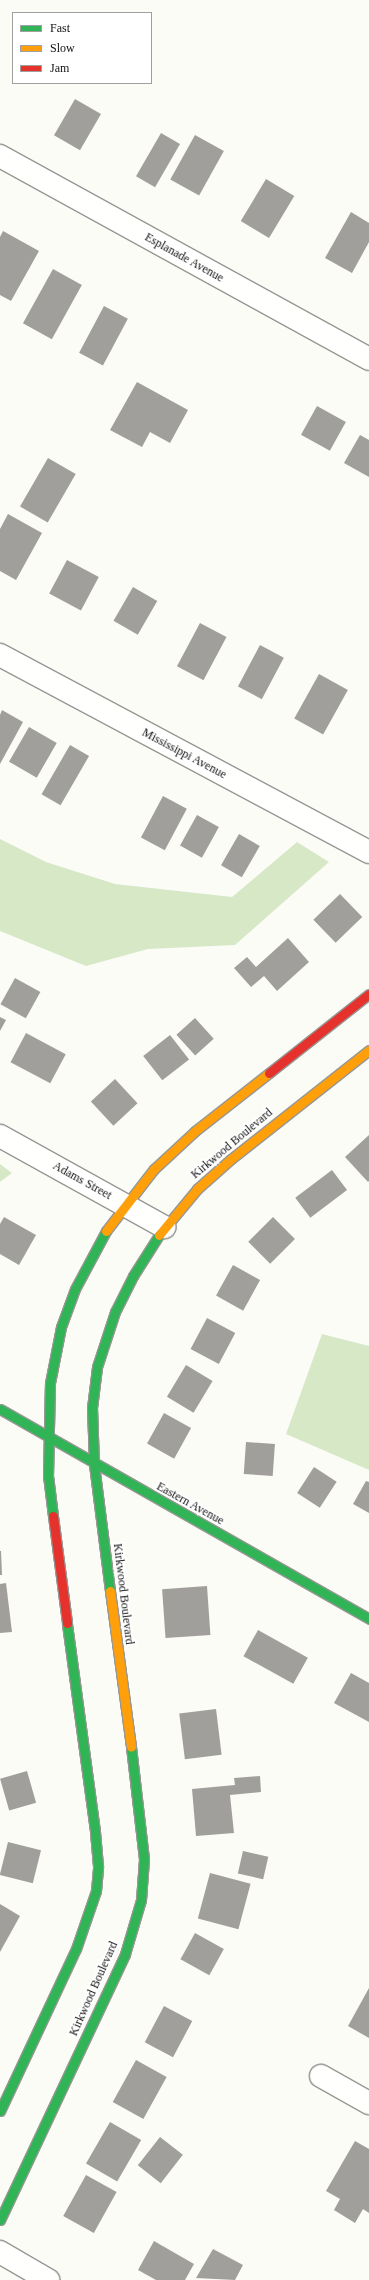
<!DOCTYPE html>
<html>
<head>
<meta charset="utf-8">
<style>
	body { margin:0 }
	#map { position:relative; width:369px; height:2280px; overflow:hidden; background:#fcfcf7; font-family:Georgia,serif }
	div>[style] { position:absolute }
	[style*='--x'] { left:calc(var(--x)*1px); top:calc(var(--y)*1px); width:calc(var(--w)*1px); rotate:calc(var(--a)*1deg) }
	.forest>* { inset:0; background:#d7e8c7 }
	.building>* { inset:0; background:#a09f9c; transform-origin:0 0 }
	.roads { filter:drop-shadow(1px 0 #979795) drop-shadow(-1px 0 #979795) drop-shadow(0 1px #979795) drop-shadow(0 -1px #979795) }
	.street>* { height:22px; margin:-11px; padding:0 11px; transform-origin:11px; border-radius:11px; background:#fffffe }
	.fast>* { height:9px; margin:-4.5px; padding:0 4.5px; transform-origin:4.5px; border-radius:4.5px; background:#30b455 }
	.slow>* { height:9px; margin:-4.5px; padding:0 4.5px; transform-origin:4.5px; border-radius:4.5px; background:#ff9f0a }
	.jam>* { height:9px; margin:-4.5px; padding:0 4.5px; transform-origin:4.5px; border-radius:4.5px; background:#e5322d }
	span { translate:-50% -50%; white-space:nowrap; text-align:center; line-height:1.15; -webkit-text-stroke:4px #fff; paint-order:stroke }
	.street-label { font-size:12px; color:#111 }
	.legend { position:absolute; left:12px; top:12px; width:140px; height:72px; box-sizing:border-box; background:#fff; border:1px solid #a0a0a0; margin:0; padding:5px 7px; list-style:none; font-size:12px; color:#111 }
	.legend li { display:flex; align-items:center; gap:8px; height:20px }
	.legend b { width:20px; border:1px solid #a0a0a0 }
</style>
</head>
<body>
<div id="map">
	<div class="forest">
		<div style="clip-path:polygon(0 839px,46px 862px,115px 884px,232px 897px,297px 842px,329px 862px,235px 945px,148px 949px,86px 966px,0 931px)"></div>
		<div style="clip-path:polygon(0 1164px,12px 1173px,0 1182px)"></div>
		<div style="clip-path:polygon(322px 1334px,369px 1346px,369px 1470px,286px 1434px)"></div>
	</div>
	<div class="building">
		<div style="left:75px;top:99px;width:30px;height:42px;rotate:30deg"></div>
		<div style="left:161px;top:133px;width:22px;height:50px;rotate:30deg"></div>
		<div style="left:195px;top:135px;width:33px;height:51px;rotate:29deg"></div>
		<div style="left:266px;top:179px;width:33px;height:49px;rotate:31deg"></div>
		<div style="clip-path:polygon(351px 212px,369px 223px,369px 242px,352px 273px,325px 258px)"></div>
		<div style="clip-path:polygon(3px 231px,39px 251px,11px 301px,0 295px,0 237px)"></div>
		<div style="left:53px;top:269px;width:33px;height:62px;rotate:29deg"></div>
		<div style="left:104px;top:306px;width:27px;height:53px;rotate:28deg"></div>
		<div style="clip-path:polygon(137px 382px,188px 410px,170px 443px,150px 432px,142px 447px,110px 430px)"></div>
		<div style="left:317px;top:406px;width:33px;height:33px;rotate:29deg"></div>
		<div style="clip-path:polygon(360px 435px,369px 440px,369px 477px,344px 463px)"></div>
		<div style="left:48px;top:458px;width:32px;height:56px;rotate:30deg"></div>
		<div style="clip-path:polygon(8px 514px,42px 533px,16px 580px,0 571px,0 529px)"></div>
		<div style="left:67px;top:560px;width:36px;height:38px;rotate:28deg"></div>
		<div style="left:133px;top:587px;width:28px;height:39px;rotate:30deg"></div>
		<div style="left:200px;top:623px;width:30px;height:49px;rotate:28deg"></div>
		<div style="left:260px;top:645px;width:27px;height:47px;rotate:28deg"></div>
		<div style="left:319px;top:674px;width:33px;height:51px;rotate:29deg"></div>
		<div style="clip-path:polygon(2px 710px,23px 722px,0 764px,0 715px)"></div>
		<div style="left:29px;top:727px;width:32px;height:40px;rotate:30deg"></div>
		<div style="left:70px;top:745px;width:22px;height:57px;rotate:30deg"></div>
		<div style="left:163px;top:796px;width:27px;height:47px;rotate:28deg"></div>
		<div style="left:197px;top:815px;width:25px;height:35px;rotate:29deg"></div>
		<div style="left:239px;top:834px;width:24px;height:36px;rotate:30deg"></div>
		<div style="left:340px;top:894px;width:32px;height:37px;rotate:46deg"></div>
		<div style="clip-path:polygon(288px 938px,309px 962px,277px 991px,264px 976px,251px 987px,234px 968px,247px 957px,256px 967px)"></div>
		<div style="left:15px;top:978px;width:29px;height:30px;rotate:29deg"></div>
		<div style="clip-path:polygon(0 1017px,6px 1020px,0 1031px)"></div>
		<div style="left:195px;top:1018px;width:28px;height:25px;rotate:48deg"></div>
		<div style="left:26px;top:1033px;width:45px;height:33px;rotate:28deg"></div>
		<div style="left:170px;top:1035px;width:31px;height:34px;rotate:52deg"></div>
		<div style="left:115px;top:1079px;width:33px;height:33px;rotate:47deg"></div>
		<div style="clip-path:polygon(369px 1135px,369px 1181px,368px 1182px,345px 1157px)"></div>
		<div style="left:332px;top:1170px;width:25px;height:46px;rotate:53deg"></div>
		<div style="clip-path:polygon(4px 1217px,36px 1235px,19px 1265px,0 1254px,0 1224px)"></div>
		<div style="left:273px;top:1217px;width:31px;height:35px;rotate:45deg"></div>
		<div style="left:233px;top:1265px;width:31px;height:35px;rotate:29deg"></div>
		<div style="left:207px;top:1318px;width:32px;height:35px;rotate:28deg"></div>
		<div style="left:186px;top:1365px;width:31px;height:37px;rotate:31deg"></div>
		<div style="left:164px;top:1413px;width:31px;height:35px;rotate:29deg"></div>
		<div style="left:246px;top:1442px;width:29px;height:32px;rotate:4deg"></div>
		<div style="left:314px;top:1467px;width:27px;height:31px;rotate:33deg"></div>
		<div style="clip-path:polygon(366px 1481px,369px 1482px,369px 1513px,353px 1504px)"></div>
		<div style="clip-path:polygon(0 1551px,1px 1551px,2px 1575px,0 1575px)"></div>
		<div style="clip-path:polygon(6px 1583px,12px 1632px,0 1633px,0 1584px)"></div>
		<div style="left:207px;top:1586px;width:49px;height:45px;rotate:86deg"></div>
		<div style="left:258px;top:1630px;width:57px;height:30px;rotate:29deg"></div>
		<div style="clip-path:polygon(351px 1673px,369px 1683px,369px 1722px,334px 1703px)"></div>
		<div style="left:216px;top:1709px;width:46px;height:37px;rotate:83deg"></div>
		<div style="left:27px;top:1771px;width:33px;height:28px;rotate:74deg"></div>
		<div style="clip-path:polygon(260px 1776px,261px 1792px,230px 1795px,234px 1833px,196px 1836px,192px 1789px,235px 1785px,234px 1778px)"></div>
		<div style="left:8px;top:1842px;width:34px;height:34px;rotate:14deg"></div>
		<div style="left:243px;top:1851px;width:26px;height:23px;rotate:13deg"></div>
		<div style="left:210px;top:1873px;width:42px;height:47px;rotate:15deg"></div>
		<div style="clip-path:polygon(0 1904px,20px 1916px,0 1952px)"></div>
		<div style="left:195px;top:1933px;width:33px;height:30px;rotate:29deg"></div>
		<div style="clip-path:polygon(369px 1988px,369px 2038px,348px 2026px)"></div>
		<div style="left:164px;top:2006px;width:32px;height:41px;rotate:28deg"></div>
		<div style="left:136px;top:2060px;width:35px;height:48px;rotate:29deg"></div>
		<div style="left:110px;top:2122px;width:36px;height:48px;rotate:30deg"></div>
		<div style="left:160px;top:2137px;width:29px;height:36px;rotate:38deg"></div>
		<div style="clip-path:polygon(355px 2141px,369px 2149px,369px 2213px,363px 2209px,355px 2223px,334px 2210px,340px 2199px,326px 2191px)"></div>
		<div style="left:86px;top:2175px;width:35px;height:47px;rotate:29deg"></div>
		<div style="clip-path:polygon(154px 2241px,194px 2264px,185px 2280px,156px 2280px,138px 2270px)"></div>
		<div style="clip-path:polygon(213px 2249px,243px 2265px,235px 2280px,196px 2278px)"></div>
	</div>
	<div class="roads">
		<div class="street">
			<div style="--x:0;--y:156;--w:421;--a:28.8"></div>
			<div style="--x:0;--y:655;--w:418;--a:28.1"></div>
			<div style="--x:0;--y:1136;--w:188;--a:29"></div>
			<div style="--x:321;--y:2076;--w:55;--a:29.4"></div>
			<div style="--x:0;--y:2252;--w:56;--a:30.3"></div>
		</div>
		<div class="fast">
			<div style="--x:0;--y:1409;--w:425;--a:29.6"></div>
			<div style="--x:53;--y:1516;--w:39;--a:-97"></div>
			<div style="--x:48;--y:1477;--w:94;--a:-88.8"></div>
			<div style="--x:50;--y:1383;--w:57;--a:-78.9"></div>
			<div style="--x:61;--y:1327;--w:40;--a:-69.8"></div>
			<div style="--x:75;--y:1289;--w:66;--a:-61.9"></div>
			<div style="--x:110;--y:1591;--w:128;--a:-97.2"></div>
			<div style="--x:94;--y:1464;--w:56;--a:-92"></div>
			<div style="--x:92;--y:1408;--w:41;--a:-83"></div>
			<div style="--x:97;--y:1367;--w:58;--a:-71.9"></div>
			<div style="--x:115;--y:1312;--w:40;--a:-63.4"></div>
			<div style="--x:133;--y:1276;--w:49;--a:-57.6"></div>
			<div style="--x:0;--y:2111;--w:179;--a:-64.9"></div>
			<div style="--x:76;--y:1949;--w:61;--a:-71"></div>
			<div style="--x:96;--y:1891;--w:25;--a:-85"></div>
			<div style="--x:98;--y:1866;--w:35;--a:-95"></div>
			<div style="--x:95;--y:1831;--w:210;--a:-97.7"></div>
			<div style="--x:0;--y:2220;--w:294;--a:-64.8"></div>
			<div style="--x:125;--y:1954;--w:56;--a:-73.5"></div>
			<div style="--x:141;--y:1900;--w:41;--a:-85.8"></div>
			<div style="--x:144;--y:1859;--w:113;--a:-96.6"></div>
		</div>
		<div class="slow">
			<div style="--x:106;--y:1231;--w:78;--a:-52.3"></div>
			<div style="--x:154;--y:1169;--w:56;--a:-42.8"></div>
			<div style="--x:195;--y:1131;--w:94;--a:-38.1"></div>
			<div style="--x:159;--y:1235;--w:60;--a:-50.4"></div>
			<div style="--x:197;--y:1189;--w:45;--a:-41.4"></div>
			<div style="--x:231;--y:1159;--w:176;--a:-38.3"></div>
			<div style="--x:110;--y:1591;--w:157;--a:82.3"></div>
		</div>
		<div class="jam">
			<div style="--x:269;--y:1073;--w:127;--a:-38.3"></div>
			<div style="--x:53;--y:1516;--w:108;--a:82.5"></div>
		</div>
	</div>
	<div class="street-label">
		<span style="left:184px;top:258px;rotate:29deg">Esplanade Avenue</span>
		<span style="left:184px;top:754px;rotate:28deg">Mississippi Avenue</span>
		<span style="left:232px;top:1144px;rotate:-40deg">Kirkwood Boulevard</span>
		<span style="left:82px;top:1181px;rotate:29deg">Adams Street</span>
		<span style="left:190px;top:1504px;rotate:29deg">Eastern Avenue</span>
		<span style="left:123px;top:1594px;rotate:83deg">Kirkwood Boulevard</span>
		<span style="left:94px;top:1989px;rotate:-66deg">Kirkwood Boulevard</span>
	</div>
	<ul class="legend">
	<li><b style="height:5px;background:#30b455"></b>Fast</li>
	<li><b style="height:5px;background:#ff9f0a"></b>Slow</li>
	<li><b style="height:5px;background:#e5322d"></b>Jam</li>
	</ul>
</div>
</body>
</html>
